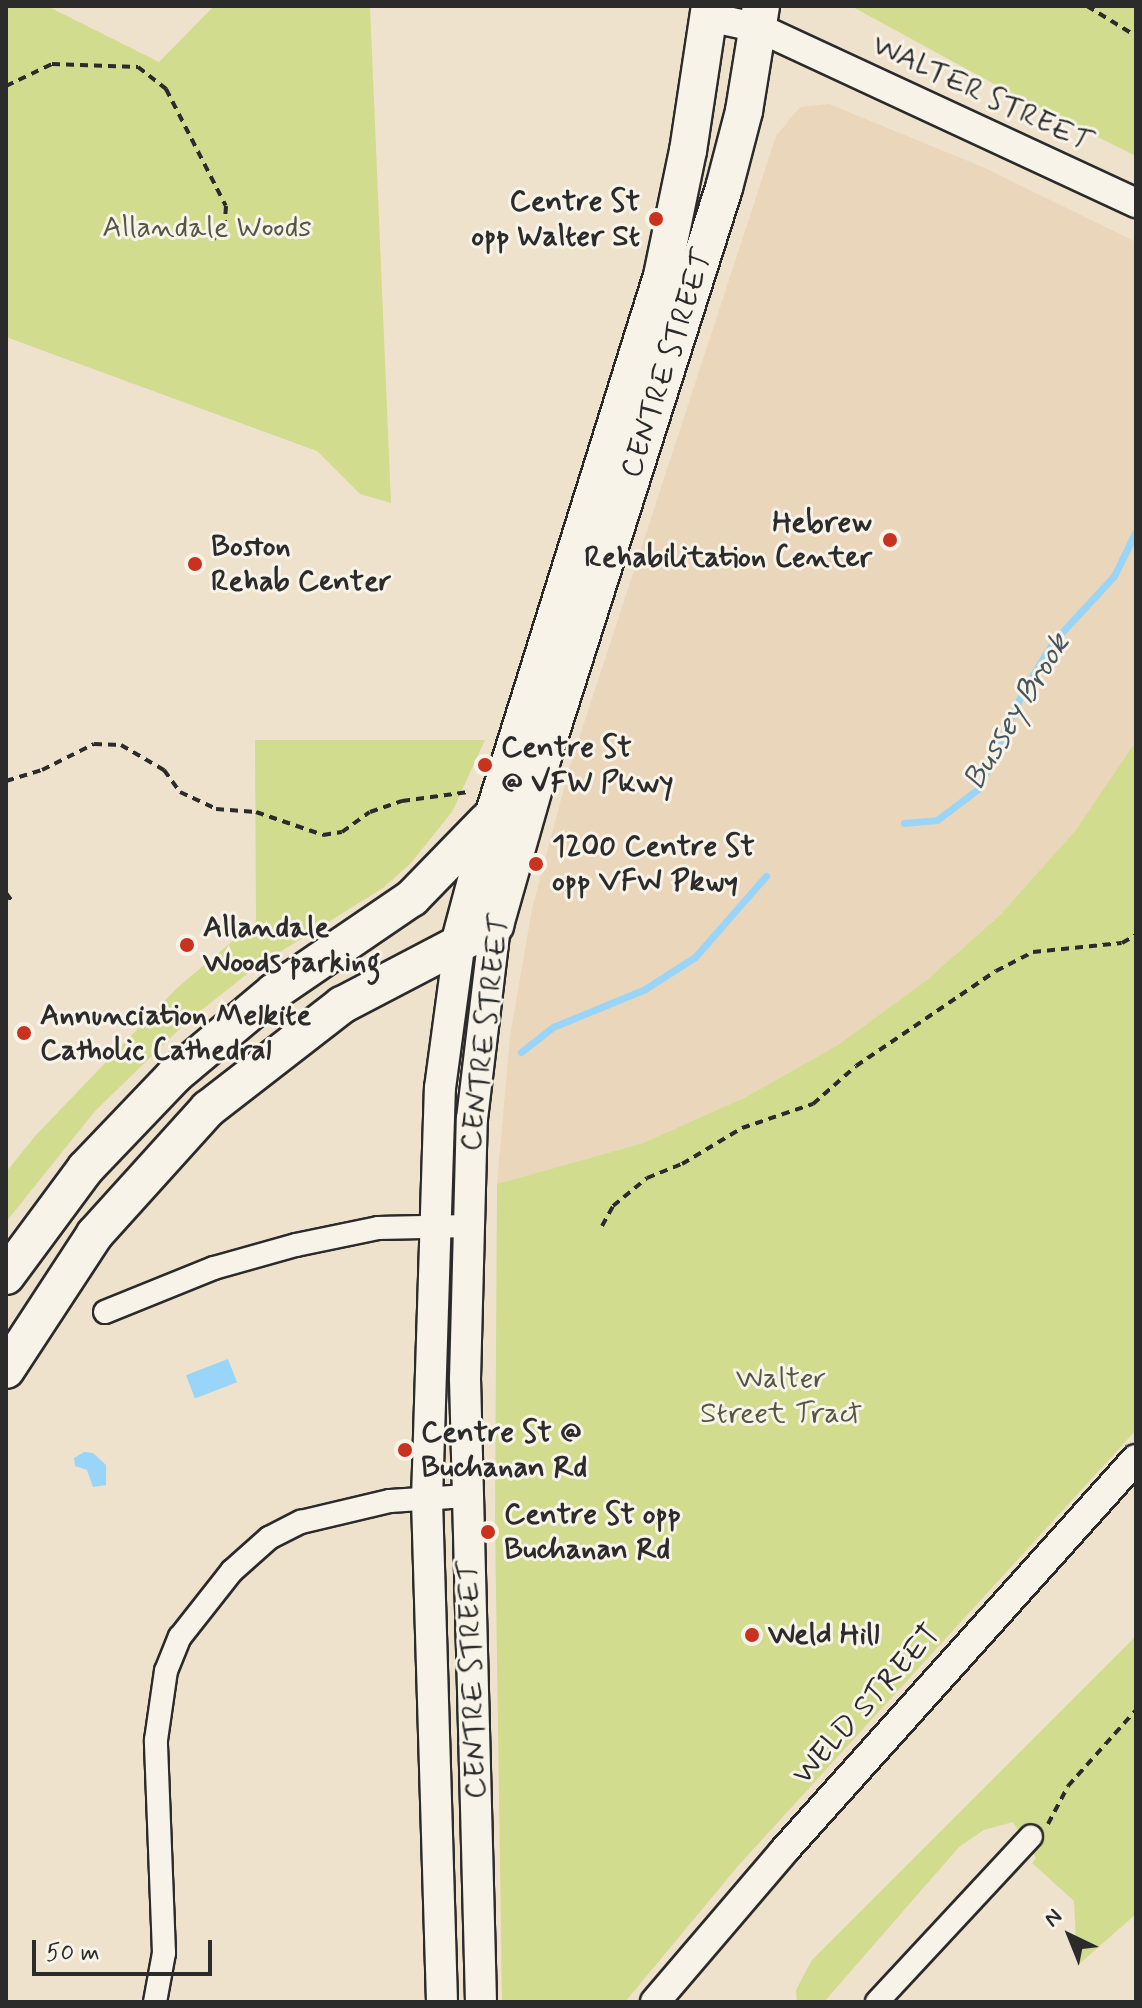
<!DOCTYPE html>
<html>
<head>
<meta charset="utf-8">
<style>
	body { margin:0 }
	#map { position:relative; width:1142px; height:2008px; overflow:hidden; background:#efe2cd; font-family:Mynerve,sans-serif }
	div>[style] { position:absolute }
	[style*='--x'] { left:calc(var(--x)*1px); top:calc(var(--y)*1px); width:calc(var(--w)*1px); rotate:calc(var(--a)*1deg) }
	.built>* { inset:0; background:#ead6ba }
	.green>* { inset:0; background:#d1dc8f }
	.water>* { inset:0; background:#99d4f9; transform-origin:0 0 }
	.stream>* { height:7px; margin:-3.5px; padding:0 3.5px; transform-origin:3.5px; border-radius:3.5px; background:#99d4f9 }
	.path>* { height:4px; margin-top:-2px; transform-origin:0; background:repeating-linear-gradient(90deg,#2b2b2b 0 8px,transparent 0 14px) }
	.roads { filter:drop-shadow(2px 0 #2b2b2b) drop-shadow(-2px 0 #2b2b2b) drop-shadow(0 2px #2b2b2b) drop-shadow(0 -2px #2b2b2b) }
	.minor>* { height:22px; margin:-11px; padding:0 11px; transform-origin:11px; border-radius:11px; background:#f7f3e8 }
	.tertiary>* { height:28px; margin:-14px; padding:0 14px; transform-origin:14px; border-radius:14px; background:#f7f3e8 }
	.secondary>* { height:30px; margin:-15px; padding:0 15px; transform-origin:15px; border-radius:15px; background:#f7f3e8 }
	.trunk>* { height:36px; margin:-18px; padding:0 18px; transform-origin:18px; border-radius:18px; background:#f7f3e8 }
	.dots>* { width:22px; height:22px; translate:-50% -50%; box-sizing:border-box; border:4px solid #f7f3e8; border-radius:50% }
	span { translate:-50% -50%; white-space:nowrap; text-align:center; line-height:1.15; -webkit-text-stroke:6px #f7f3e8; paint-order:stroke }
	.street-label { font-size:30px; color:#2b2b2b }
	.poi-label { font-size:30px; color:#2b2b2b; font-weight:700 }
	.right { translate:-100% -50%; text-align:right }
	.left { translate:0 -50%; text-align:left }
	.park-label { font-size:30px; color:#545744 }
	.water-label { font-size:32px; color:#46555e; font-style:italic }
	.frame { position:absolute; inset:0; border:8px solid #2b2b2b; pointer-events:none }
	.north { position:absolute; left:1030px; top:1896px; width:80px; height:80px; -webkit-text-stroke:6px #f7f3e8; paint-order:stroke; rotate:317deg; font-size:22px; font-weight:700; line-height:32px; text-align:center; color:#2b2b2b }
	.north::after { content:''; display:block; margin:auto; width:28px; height:36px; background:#2b2b2b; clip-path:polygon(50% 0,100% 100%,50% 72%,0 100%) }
	.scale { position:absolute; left:32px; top:1940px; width:180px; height:36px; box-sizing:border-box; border:4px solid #2b2b2b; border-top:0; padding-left:10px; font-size:24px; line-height:28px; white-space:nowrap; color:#2b2b2b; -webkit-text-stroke:6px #f7f3e8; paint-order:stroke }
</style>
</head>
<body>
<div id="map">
	<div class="built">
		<div style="clip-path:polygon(829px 104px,985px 168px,1136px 242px,1136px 741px,1075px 831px,999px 916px,927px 980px,838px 1045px,746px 1097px,643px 1143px,497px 1184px,510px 1036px,532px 909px,569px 769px,776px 136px,800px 107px)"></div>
	</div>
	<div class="green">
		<div style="clip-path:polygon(6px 6px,47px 6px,159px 62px,214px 6px,370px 6px,391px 503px,360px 494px,317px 451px,6px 337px)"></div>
		<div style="clip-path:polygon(851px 6px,1136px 6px,1136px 156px,1031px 104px)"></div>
		<div style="clip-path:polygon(255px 740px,485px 740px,452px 812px,410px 864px,383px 888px,256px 967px,189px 1020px,95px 1111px,6px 1222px,6px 1172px,36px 1135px,176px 989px,256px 921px)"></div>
		<div style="clip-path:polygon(1136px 741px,1136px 1430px,738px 1866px,625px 2002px,502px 2002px,495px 1523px,497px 1184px,643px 1143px,746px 1097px,838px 1045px,927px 980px,999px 916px,1075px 831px)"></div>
		<div style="clip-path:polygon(1136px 1636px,1136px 1914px,1077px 1966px,1074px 1901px,1032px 1863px,1036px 1858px,1013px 1822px,984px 1830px,959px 1847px,824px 2002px,797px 2002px,796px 1990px,812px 1960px)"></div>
	</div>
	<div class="water">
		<div style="left:228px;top:1359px;width:25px;height:45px;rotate:69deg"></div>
		<div style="clip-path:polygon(84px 1452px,93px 1453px,106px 1465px,106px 1485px,93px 1487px,87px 1470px,75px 1466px,74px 1458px)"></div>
	</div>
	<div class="stream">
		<div style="--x:904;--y:823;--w:33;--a:-5"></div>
		<div style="--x:937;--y:820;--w:51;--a:-37.1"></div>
		<div style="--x:978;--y:789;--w:108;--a:-65.3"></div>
		<div style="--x:1023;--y:691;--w:57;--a:-58.5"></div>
		<div style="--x:1053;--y:642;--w:90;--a:-47.3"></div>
		<div style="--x:1114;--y:576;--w:50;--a:-63.9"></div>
		<div style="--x:521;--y:1052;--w:41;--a:-38"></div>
		<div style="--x:553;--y:1027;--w:100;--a:-22.4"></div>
		<div style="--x:645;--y:989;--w:59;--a:-32.6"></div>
		<div style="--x:695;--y:957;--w:108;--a:-48.8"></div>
	</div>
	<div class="path">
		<div style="--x:1087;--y:6;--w:57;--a:31.5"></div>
		<div style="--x:6;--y:86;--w:51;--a:-25.6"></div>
		<div style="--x:52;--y:64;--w:86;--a:2"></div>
		<div style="--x:138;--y:67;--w:36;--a:38"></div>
		<div style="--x:166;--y:89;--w:131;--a:62.9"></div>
		<div style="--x:226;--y:206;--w:15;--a:94"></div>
		<div style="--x:225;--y:221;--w:22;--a:122"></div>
		<div style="--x:6;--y:781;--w:38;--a:-17"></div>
		<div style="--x:42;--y:770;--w:58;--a:-26.6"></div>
		<div style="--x:94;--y:744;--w:27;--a:2"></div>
		<div style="--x:121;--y:745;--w:50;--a:30.2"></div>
		<div style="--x:164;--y:770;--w:27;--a:54"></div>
		<div style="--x:180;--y:792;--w:40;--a:25"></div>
		<div style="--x:216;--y:809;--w:40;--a:4.3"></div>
		<div style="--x:256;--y:812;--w:71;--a:18.9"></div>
		<div style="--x:323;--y:835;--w:19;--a:-9"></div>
		<div style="--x:342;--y:832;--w:34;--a:-36"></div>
		<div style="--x:370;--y:812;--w:34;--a:-19"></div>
		<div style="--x:402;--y:801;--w:67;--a:-7.8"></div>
		<div style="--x:6;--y:893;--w:9;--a:54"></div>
		<div style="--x:602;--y:1226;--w:23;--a:-61"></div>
		<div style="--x:613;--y:1206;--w:44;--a:-39.5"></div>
		<div style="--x:647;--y:1178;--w:38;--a:-22"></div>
		<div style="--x:682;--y:1164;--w:70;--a:-31"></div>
		<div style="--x:742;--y:1128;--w:75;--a:-18.7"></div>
		<div style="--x:813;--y:1104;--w:57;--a:-41.5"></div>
		<div style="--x:856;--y:1066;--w:169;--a:-34.2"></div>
		<div style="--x:996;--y:971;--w:42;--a:-27.2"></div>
		<div style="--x:1033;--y:952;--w:89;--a:-5.8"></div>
		<div style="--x:1122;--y:943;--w:16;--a:-30"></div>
		<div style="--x:1048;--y:1824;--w:43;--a:-62.2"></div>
		<div style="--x:1068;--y:1786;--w:102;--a:-48.2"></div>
	</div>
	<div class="roads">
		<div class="minor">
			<div style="--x:105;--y:1312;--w:118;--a:-22"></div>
			<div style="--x:214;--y:1268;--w:85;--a:-15.7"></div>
			<div style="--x:296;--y:1245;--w:84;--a:-11.7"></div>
			<div style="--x:378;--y:1228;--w:91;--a:-1.3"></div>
			<div style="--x:155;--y:2002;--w:50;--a:-79.6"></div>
			<div style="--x:164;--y:1953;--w:213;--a:-92.2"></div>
			<div style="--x:156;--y:1740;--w:70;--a:-81.8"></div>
			<div style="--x:166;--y:1671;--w:37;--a:-68"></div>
			<div style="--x:180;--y:1637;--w:84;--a:-51.8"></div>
			<div style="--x:232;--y:1571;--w:50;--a:-41.7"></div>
			<div style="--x:269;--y:1538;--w:36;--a:-27"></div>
			<div style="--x:301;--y:1522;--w:91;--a:-13.3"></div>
			<div style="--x:390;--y:1501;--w:77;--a:-3.7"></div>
			<div style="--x:877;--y:2002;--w:226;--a:-47.1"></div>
		</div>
		<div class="tertiary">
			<div style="--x:709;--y:17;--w:51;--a:12.4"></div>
			<div style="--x:759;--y:28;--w:416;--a:24.9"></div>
			<div style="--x:655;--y:2002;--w:197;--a:-49.5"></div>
			<div style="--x:783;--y:1852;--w:528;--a:-48.07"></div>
		</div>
		<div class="secondary">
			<div style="--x:442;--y:2002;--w:503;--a:-91.71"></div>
			<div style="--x:427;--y:1499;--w:411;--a:-88.2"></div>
			<div style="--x:440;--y:1088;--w:148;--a:-82.3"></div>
			<div style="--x:481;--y:2002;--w:623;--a:-91.47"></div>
			<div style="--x:465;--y:1379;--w:260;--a:-88.5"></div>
			<div style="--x:472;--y:1119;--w:195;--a:-83.2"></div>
		</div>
		<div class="trunk">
			<div style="--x:460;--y:941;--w:132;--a:-75.1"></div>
			<div style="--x:494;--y:813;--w:563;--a:-72.63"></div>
			<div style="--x:662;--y:276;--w:128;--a:-78.3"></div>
			<div style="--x:688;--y:151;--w:147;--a:-81.4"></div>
			<div style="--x:6;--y:1276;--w:134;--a:-53.5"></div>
			<div style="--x:86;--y:1168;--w:129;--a:-46.3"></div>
			<div style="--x:175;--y:1075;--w:129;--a:-40"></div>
			<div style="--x:274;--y:992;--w:167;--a:-34.3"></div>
			<div style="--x:412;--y:898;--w:107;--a:-45.8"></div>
			<div style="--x:6;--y:1370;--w:163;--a:-56.8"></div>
			<div style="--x:95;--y:1234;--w:169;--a:-47.9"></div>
			<div style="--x:208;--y:1109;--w:170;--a:-37.8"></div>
			<div style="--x:342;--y:1005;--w:173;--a:-27.6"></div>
			<div style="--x:495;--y:925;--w:172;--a:-74.1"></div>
			<div style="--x:542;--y:760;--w:600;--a:-72.35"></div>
			<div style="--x:724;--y:188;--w:80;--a:-75.4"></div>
			<div style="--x:744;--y:111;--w:106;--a:-80.8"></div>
		</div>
	</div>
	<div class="dots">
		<div style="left:656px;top:219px;background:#c8321e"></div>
		<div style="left:890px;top:540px;background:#c8321e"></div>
		<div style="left:195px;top:564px;background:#c8321e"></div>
		<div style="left:485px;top:765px;background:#c8321e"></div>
		<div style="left:536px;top:864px;background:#c8321e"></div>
		<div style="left:187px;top:945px;background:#c8321e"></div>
		<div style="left:24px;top:1033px;background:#c8321e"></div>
		<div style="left:405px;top:1450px;background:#c8321e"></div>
		<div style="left:488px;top:1532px;background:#c8321e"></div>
		<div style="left:752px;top:1635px;background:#c8321e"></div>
	</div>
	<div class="street-label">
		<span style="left:982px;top:94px;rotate:25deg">WALTER STREET</span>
		<span style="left:668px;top:364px;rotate:-72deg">CENTRE STREET</span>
		<span style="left:486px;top:1033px;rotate:-83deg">CENTRE STREET</span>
		<span style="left:473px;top:1680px;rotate:-92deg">CENTRE STREET</span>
		<span style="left:867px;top:1705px;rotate:-48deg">WELD STREET</span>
	</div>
	<div class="poi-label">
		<span class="right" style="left:640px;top:219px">Centre St<br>opp Walter St</span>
		<span class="right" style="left:872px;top:540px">Hebrew<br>Rehabilitation Center</span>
		<span class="left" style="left:211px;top:564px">Boston<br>Rehab Center</span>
		<span class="left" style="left:501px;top:765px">Centre St<br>@ VFW Pkwy</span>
		<span class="left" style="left:552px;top:864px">1200 Centre St<br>opp VFW Pkwy</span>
		<span class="left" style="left:203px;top:945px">Allandale<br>Woods parking</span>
		<span class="left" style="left:40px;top:1033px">Annunciation Melkite<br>Catholic Cathedral</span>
		<span class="left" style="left:421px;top:1450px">Centre St @<br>Buchanan Rd</span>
		<span class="left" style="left:504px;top:1532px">Centre St opp<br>Buchanan Rd</span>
		<span class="left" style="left:768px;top:1635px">Weld Hill</span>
	</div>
	<div class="park-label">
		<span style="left:207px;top:228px">Allandale Woods</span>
		<span style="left:781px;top:1396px">Walter<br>Street Tract</span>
	</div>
	<div class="water-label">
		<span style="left:1017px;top:712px;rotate:-59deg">Bussey Brook</span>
	</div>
	<div class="frame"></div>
	<div class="north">N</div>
	<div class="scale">50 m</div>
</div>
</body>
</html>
